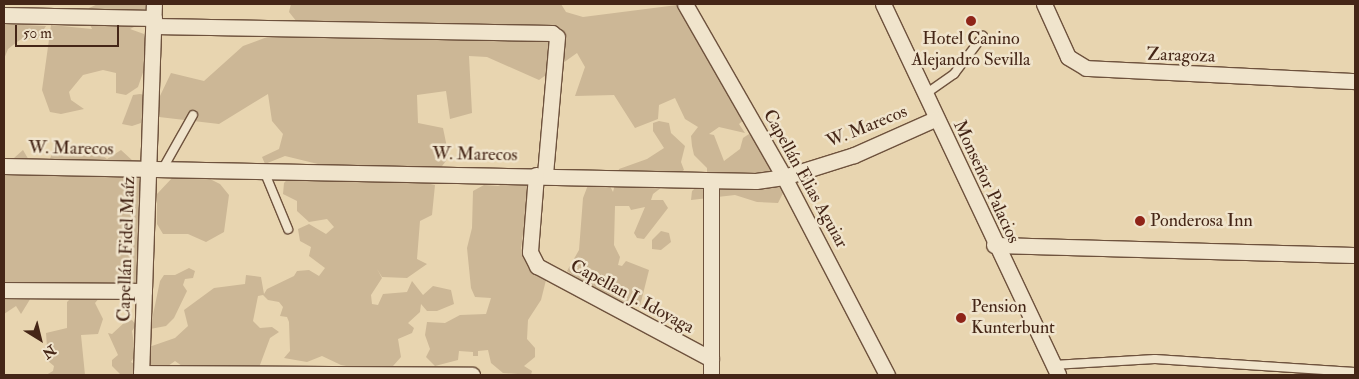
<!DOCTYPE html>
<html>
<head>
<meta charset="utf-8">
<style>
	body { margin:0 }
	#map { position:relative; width:1359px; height:379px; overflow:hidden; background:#e8d5b0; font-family:"IM FELL Double Pica",serif }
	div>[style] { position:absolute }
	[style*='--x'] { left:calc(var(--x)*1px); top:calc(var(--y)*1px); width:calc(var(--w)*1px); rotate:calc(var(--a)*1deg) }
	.green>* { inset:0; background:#ccb796 }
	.roads { filter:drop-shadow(1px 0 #6e523d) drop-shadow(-1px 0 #6e523d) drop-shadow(0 1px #6e523d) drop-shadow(0 -1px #6e523d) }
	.service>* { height:8px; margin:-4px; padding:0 4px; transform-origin:4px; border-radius:4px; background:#f0e4cc }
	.minor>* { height:15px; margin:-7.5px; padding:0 7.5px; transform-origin:7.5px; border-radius:7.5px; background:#f0e4cc }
	.dots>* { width:14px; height:14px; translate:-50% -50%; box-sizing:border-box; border:2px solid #f0e4cc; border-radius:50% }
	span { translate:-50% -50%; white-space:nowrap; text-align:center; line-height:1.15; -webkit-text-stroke:5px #f0e4cc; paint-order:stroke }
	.poi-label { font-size:18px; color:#452617 }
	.left { translate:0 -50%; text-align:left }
	.street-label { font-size:18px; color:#452617 }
	.frame { position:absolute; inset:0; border:5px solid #452617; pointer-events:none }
	.north { position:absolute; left:15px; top:314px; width:50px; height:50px; -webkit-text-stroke:4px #f0e4cc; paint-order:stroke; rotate:144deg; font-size:14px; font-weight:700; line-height:20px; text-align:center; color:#452617 }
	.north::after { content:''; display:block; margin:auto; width:18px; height:22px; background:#452617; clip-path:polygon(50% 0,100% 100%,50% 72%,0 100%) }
	.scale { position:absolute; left:15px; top:25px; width:104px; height:22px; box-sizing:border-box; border:2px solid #452617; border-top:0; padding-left:6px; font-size:15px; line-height:18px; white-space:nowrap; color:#452617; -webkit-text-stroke:4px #f0e4cc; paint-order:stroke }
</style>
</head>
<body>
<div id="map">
	<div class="green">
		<div style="clip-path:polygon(98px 4px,150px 4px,146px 21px,130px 29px,144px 34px,149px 55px,138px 87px,126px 95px,116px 93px,116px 73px,103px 70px,83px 75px,69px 92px,71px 100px,84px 109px,61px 114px,50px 112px,42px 90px,51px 25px,92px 29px,86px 16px,89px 8px)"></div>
		<div style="clip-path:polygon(291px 4px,561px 4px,566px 12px,583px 17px,685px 4px,739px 99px,751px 102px,749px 116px,739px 124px,745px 133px,719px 127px,709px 134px,714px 135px,724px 161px,740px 149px,743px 138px,749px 134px,758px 138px,771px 159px,776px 182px,784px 191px,778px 203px,757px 202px,735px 195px,691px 200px,692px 191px,707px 177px,707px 168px,694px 155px,692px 146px,691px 136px,698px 127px,685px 119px,675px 98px,659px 105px,658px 119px,635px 128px,614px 95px,575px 96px,585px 67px,577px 53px,539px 80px,487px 57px,469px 56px,472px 113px,450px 119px,446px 91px,417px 95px,418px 123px,443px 128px,449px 157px,436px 174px,411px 180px,435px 185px,432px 215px,420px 221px,417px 259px,427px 264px,407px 278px,382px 277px,377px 269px,382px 278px,371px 295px,372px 304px,378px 305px,383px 294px,407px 292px,412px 281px,423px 295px,433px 286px,451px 290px,454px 304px,437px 311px,427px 311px,421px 304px,420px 312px,408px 323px,414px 328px,412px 333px,398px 339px,401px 357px,393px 366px,377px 372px,341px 365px,322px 356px,307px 362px,284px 358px,290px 351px,289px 322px,287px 317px,280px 316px,283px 307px,279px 302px,268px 300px,263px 295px,258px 296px,253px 321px,260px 328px,272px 327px,279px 332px,270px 338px,257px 373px,192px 373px,175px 361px,168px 366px,150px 369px,149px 347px,175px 338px,188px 326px,184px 310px,214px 288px,245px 284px,246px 275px,261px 277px,264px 294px,267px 289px,294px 276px,297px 271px,309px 270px,319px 276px,325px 268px,309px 256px,311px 247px,300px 241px,298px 229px,309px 224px,326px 234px,334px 227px,327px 219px,309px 222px,297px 211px,297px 201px,283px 194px,284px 183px,294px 172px,322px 165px,285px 156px,265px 164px,262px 157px,279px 149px,283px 134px,272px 121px,268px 94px,219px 124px,159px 117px,159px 98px,171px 73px,204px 81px,243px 46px,283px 31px,297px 22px,289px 12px)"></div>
		<div style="clip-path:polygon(4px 23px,23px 25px,46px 26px,37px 40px,23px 38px,17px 42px,8px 49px,4px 59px)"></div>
		<div style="clip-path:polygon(140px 94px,145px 95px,147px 110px,141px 123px,132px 126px,122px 124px,133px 95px)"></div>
		<div style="clip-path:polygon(659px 121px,669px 123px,671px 133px,685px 146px,681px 162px,684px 170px,653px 194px,651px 200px,663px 200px,668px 208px,644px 239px,637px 238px,634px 233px,645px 207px,631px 210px,629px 206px,615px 206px,614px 245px,620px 257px,618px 265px,622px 266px,626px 261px,649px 270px,640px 306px,627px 303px,621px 308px,567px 271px,579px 250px,583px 198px,588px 185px,610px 186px,613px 192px,619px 169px,647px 159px,664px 148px,653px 131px,653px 123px)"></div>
		<div style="clip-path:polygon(54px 147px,61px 147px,64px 154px,99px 152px,107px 159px,121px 150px,146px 173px,137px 283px,101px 296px,95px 303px,103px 319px,98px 334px,81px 335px,85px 375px,46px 375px,53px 371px,54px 366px,48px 361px,46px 333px,67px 328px,67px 302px,70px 299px,56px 299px,49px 290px,32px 296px,21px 314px,16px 306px,4px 314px,4px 158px,14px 158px,23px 150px,30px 162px,50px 159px)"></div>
		<div style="clip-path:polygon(173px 177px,206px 177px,220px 184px,229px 195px,224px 232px,206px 242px,188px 234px,163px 234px,157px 224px,157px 194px)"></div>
		<div style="clip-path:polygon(516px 179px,527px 182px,529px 192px,521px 248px,527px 261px,546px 280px,541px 300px,528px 320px,527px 339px,535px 348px,535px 357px,524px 366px,532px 371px,531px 375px,503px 373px,491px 363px,488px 350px,478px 351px,478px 356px,473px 356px,473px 352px,459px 351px,458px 360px,435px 366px,426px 357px,430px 349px,425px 335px,427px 322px,445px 323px,460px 315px,486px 314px,491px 298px,475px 297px,471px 288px,467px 248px,472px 228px,473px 191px,484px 185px,498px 186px)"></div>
		<div style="clip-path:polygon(661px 231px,669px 233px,671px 242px,661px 250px,652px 249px,652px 240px)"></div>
		<div style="clip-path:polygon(189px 268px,195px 271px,193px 278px,185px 279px,183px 285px,187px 291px,174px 318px,166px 326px,150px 329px,160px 281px,164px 275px,175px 275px)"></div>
		<div style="clip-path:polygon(132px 320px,136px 325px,132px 331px,134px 344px,139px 349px,131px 362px,138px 366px,142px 375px,121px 375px,112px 366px,112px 360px,118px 355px,108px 333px,112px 334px,125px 322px)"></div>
	</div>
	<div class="roads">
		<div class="service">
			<div style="--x:924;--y:95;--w:37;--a:-35"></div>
			<div style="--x:954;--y:74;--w:48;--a:-52.7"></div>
			<div style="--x:162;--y:170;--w:63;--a:-60.6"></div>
			<div style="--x:264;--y:171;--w:63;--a:67.5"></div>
			<div style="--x:1053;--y:365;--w:102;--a:-3.4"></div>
			<div style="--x:1155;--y:359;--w:200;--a:3.7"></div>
		</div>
		<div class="minor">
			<div style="--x:685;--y:4;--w:199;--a:60.2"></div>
			<div style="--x:784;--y:177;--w:223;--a:62.5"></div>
			<div style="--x:883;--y:4;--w:410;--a:64.7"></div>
			<div style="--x:1044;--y:4;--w:58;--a:65.6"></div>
			<div style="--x:1068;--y:57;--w:21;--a:31"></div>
			<div style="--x:1086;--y:68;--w:269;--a:2.8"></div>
			<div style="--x:4;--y:15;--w:150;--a:1.1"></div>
			<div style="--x:154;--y:26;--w:398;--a:1"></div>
			<div style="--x:552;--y:33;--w:6;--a:39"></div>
			<div style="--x:557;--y:37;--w:139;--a:95"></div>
			<div style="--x:4;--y:166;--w:752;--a:1.14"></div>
			<div style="--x:756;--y:181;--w:28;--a:-8"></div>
			<div style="--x:784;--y:177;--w:73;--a:-17.4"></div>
			<div style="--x:854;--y:155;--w:89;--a:-24"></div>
			<div style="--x:536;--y:175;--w:77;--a:94.5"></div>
			<div style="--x:530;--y:252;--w:16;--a:63"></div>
			<div style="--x:537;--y:266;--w:197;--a:28.1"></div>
			<div style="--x:994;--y:245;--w:361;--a:1.6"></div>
			<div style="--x:4;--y:290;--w:140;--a:0.4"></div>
			<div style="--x:141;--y:373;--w:331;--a:0.3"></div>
			<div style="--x:141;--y:375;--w:371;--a:-88"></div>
			<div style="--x:711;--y:375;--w:193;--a:-90"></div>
		</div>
	</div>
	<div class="dots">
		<div style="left:971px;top:21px;background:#8f2418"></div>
		<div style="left:1140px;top:221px;background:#8f2418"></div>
		<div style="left:961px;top:318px;background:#8f2418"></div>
	</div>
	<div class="poi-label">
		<span style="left:971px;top:50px">Hotel Canino<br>Alejandro Sevilla</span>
		<span class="left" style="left:1150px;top:221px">Ponderosa Inn</span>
		<span class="left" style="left:971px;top:318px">Pension<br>Kunterbunt</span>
	</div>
	<div class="street-label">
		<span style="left:1181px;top:56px;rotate:2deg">Zaragoza</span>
		<span style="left:867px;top:127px;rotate:-22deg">W. Marecos</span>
		<span style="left:71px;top:149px;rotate:1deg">W. Marecos</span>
		<span style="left:475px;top:155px;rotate:1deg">W. Marecos</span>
		<span style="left:805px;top:179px;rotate:61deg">Capellán Elias Aguiar</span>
		<span style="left:986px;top:182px;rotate:65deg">Monseñor Palacios</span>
		<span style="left:127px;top:249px;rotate:-88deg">Capellán Fidel Maíz</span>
		<span style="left:632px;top:297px;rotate:28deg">Capellan J. Idoyaga</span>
	</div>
	<div class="frame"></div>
	<div class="north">N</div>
	<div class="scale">50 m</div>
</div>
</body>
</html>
